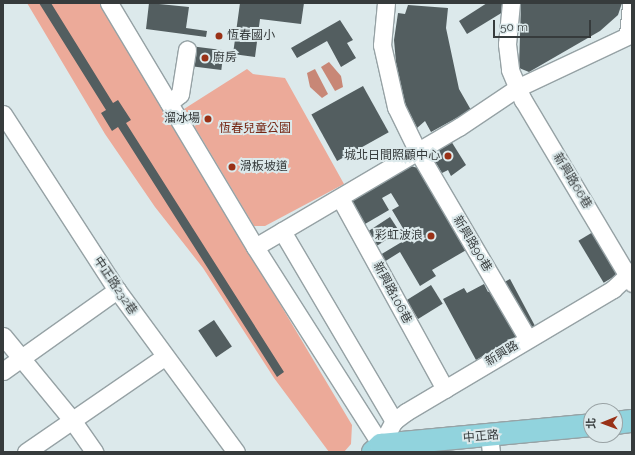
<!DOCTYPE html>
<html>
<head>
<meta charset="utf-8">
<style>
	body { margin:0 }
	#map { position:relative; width:635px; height:455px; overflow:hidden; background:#dce9eb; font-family:Raleway,"Noto Sans TC",sans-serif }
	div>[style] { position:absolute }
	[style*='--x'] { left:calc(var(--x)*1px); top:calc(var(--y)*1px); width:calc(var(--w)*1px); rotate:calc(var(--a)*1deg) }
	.green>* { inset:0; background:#ecaa99 }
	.water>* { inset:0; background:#c88776 }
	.building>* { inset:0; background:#535e60; transform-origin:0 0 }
	.roads { filter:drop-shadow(1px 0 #96a2a5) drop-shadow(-1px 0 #96a2a5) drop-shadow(0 1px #96a2a5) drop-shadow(0 -1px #96a2a5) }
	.minor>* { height:17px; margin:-8.5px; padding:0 8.5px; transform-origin:8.5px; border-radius:8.5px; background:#fff }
	.major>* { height:22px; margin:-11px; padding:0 11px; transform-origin:11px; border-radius:11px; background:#91d3dd }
	.dots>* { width:11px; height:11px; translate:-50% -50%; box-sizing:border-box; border:2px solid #dce9eb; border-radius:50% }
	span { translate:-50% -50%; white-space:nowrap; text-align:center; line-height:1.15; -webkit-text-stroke:4px #dce9eb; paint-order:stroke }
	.poi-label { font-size:12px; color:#363b3c }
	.left { translate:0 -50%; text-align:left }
	.right { translate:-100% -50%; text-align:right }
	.park-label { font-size:12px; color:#752714 }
	.street-label { font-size:12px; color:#363b3c }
	.frame { position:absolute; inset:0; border:4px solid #363b3c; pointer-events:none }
	.north { position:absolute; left:583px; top:403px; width:40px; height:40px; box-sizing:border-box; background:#dce9eb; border:1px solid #9aa3a5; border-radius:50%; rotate:269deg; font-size:11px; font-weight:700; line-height:16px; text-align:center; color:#363b3c }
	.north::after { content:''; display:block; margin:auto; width:14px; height:18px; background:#993117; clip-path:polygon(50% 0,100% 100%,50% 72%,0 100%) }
	.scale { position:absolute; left:493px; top:20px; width:98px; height:18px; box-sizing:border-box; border:2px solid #363b3c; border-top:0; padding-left:5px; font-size:12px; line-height:14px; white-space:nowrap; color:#363b3c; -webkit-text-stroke:3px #dce9eb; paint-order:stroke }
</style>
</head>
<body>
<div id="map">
	<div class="green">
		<div style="clip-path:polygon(27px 3px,101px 3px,352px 425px,351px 444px,344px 452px,329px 452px,274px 378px,203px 268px,155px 207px,105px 134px)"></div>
		<div style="clip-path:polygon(247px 69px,253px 74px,285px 78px,344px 184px,265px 226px,254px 226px,184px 109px)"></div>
	</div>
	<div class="water">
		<div style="clip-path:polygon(329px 62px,341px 76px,343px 87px,335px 91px,321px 67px)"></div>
		<div style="clip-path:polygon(315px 69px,328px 94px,322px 98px,310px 87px,307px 73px)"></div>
	</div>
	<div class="building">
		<div style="clip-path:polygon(39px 3px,51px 3px,113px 103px,118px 100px,131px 120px,126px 123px,284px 372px,277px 377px,118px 127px,112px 131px,101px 113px,106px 110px)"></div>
		<div style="clip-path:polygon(149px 3px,189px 7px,186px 28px,207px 31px,206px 37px,146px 29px)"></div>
		<div style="clip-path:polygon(240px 3px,304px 3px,301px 24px,260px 19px,255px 57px,233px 54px)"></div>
		<div style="clip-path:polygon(487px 3px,503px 3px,503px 12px,467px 34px,459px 21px)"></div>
		<div style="clip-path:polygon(521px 3px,622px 3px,618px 15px,600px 31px,529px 72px,519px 68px)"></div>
		<div style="clip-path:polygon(408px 5px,448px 8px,446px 28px,459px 89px,471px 110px,431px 132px,425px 121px,417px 128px,406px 106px,397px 74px,394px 40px,398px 13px,405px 14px)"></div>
		<div style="clip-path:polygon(340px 20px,353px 40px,347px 43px,356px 58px,341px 67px,327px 41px,297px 58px,291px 48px)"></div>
		<div style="left:190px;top:46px;width:34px;height:20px;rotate:7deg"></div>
		<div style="left:363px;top:86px;width:53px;height:59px;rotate:61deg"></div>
		<div style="clip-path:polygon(451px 141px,466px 165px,451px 176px,448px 170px,442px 173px,434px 160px,437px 151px)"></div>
		<div style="clip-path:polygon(411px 166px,421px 169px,468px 249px,432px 270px,436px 276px,420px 286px,400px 252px,384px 262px,380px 255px,405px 240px,400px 232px,404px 230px,392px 210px,399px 206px,391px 193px,382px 198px,389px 210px,365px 224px,351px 201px)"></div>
		<div style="left:390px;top:217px;width:17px;height:26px;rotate:57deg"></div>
		<div style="left:593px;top:232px;width:49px;height:17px;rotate:59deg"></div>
		<div style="left:510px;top:279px;width:53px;height:9px;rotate:62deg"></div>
		<div style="clip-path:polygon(484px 284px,488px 292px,494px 289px,519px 336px,476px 360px,443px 299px,464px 288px,467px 293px)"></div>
		<div style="left:431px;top:285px;width:22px;height:29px;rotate:58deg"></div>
		<div style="left:214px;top:320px;width:32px;height:19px;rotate:56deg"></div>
	</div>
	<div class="roads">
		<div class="minor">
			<div style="--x:109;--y:3;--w:284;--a:59.1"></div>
			<div style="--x:255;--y:247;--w:235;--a:57.5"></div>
			<div style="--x:381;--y:445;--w:27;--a:-62"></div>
			<div style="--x:394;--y:421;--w:15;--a:-37"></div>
			<div style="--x:406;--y:412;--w:241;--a:-30.7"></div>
			<div style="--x:613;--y:289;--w:26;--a:-43"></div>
			<div style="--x:386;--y:3;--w:42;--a:95.4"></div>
			<div style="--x:382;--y:45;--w:64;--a:77.3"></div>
			<div style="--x:396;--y:107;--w:48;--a:64"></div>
			<div style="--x:417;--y:150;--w:219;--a:59.6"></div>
			<div style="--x:511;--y:3;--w:41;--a:95.6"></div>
			<div style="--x:507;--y:44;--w:26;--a:83"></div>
			<div style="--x:510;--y:70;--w:33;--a:67"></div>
			<div style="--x:523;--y:100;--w:213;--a:59.2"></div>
			<div style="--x:628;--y:34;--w:31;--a:-84"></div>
			<div style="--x:169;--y:103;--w:14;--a:-39"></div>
			<div style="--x:180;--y:94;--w:45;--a:-81"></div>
			<div style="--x:3;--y:114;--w:210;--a:57.1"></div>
			<div style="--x:117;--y:290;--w:201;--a:53.7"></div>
			<div style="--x:340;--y:198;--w:218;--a:61.2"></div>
			<div style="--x:282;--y:231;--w:221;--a:59.5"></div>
			<div style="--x:255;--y:247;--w:237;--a:-30.5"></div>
			<div style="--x:459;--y:127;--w:70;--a:-33.9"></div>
			<div style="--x:517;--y:88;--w:127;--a:-25.2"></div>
			<div style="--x:3;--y:336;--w:109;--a:50.6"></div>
			<div style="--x:72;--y:420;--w:39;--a:55"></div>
			<div style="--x:3;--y:371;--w:140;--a:-35.4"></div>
			<div style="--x:489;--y:436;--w:16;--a:83"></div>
			<div style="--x:26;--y:452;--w:168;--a:-34.5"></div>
		</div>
		<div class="major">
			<div style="--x:615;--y:423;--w:17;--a:-7"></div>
			<div style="--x:373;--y:452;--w:11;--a:-41"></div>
			<div style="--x:381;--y:445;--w:211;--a:-5.4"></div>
		</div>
	</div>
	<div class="dots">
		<div style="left:219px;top:36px;background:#993117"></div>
		<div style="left:205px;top:58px;background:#993117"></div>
		<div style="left:208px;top:119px;background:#993117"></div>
		<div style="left:448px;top:156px;background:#993117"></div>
		<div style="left:232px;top:167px;background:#993117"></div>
		<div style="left:431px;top:236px;background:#993117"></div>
	</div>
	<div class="poi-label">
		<span class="left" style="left:227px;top:36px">恆春國小</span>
		<span class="left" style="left:213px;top:58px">廚房</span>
		<span class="right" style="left:200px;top:119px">溜冰場</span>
		<span class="right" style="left:440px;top:156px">城北日間照顧中心</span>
		<span class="left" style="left:240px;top:167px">滑板坡道</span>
		<span class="right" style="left:423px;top:236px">彩虹波浪</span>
	</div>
	<div class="park-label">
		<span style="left:255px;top:129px">恆春兒童公園</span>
	</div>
	<div class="street-label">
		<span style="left:572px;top:181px;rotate:59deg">新興路66巷</span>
		<span style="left:472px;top:244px;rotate:59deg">新興路90巷</span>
		<span style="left:115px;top:286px;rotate:56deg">中正路232巷</span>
		<span style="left:392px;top:293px;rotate:62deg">新興路106巷</span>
		<span style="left:502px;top:354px;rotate:-31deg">新興路</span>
		<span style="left:481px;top:437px;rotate:-5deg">中正路</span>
	</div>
	<div class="frame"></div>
	<div class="north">北</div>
	<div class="scale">50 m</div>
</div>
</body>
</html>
